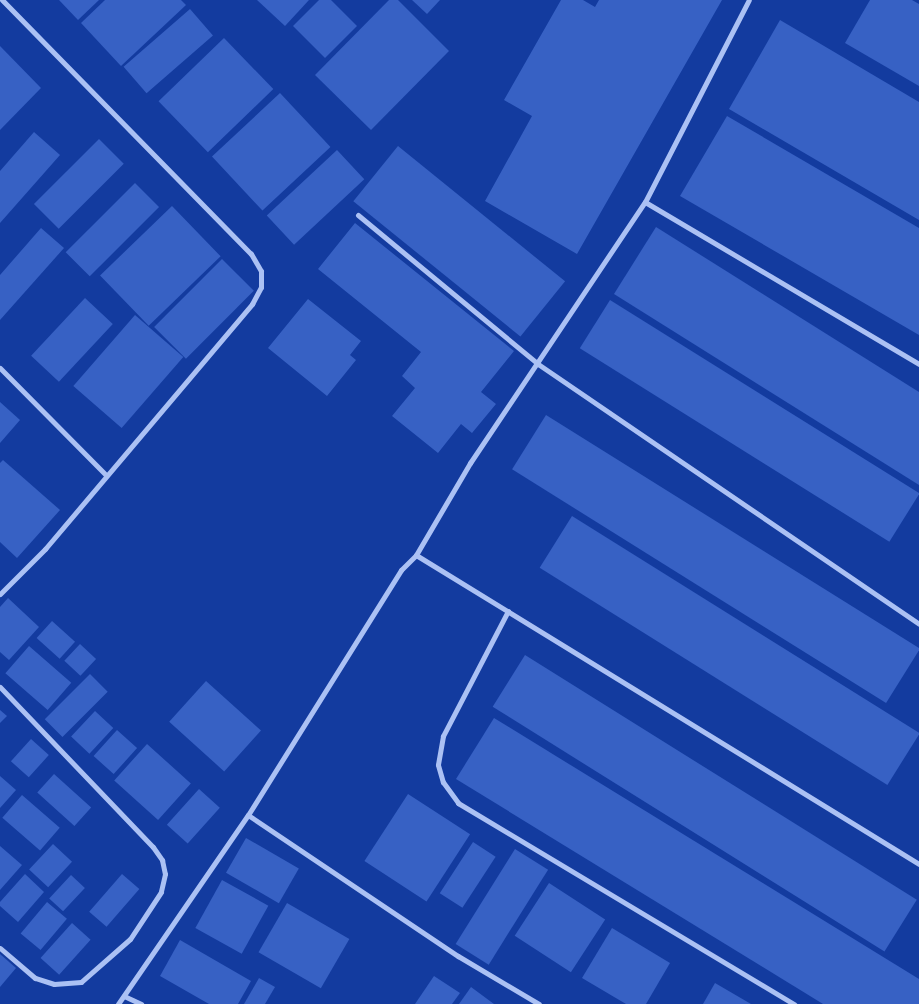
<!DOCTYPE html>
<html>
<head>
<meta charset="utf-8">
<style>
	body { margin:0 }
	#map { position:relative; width:919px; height:1004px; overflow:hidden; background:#133b9f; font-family:"IBM Plex Sans",sans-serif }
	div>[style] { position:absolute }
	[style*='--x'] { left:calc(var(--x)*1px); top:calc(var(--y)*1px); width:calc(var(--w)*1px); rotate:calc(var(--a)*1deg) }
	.building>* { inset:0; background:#3761c4; transform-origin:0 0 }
	.minor>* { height:5px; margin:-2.5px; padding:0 2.5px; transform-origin:2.5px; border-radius:2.5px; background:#abc1f4 }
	span { translate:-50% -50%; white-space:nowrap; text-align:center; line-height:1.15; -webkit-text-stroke:4px #133b9f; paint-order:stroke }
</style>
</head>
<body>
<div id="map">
	<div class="building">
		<div style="clip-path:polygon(59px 0,99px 0,78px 20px)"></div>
		<div style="clip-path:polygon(105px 0,181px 0,186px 5px,121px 66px,81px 23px)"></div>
		<div style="clip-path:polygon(257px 0,309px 0,285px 26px)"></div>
		<div style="clip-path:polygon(319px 0,331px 0,357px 26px,325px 58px,293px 26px)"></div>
		<div style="clip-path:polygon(389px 0,398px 0,449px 51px,371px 130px,315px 75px)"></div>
		<div style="clip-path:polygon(412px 0,440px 0,427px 14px)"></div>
		<div style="clip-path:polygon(561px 0,583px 0,595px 7px,599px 0,722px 0,577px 254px,485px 201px,532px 116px,504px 100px)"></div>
		<div style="clip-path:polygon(870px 0,912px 0,919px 4px,919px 86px,845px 43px)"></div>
		<div style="left:190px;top:9px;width:35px;height:88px;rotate:49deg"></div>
		<div style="clip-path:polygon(780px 20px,919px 102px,919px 220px,729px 109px)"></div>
		<div style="left:224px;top:38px;width:71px;height:91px;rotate:46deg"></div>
		<div style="clip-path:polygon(0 46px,41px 88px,0 130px)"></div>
		<div style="left:280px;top:93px;width:74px;height:93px;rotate:47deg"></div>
		<div style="clip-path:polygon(727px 116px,919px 228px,919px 335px,680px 196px)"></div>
		<div style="clip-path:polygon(34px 132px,60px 155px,0 223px,0 171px)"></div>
		<div style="left:99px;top:139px;width:35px;height:92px;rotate:45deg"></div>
		<div style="left:398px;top:146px;width:215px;height:71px;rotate:39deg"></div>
		<div style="left:337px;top:150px;width:40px;height:96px;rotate:47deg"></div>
		<div style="left:135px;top:183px;width:34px;height:98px;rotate:45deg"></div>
		<div style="left:172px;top:206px;width:70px;height:100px;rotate:46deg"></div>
		<div style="clip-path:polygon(355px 223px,514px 351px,481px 392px,496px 404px,472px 433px,461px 424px,438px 453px,392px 416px,415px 388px,402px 376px,421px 352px,318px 269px)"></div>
		<div style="clip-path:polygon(656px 227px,919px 392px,919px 485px,614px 294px)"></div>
		<div style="clip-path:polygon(41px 228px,64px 248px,0 320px,0 275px)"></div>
		<div style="left:222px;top:259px;width:45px;height:96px;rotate:45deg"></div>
		<div style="left:85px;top:298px;width:38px;height:79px;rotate:43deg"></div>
		<div style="clip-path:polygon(308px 299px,361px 341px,350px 355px,356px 360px,327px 396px,268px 348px)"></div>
		<div style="left:610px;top:300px;width:365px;height:57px;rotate:32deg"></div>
		<div style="left:135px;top:315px;width:64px;height:94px;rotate:41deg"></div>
		<div style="clip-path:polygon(0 402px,20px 420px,0 443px)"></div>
		<div style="left:546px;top:415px;width:441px;height:64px;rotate:32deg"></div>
		<div style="clip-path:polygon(3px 460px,60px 510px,17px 558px,0 542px,0 463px)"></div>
		<div style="left:572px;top:516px;width:410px;height:61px;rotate:32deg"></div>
		<div style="clip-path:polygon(8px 598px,39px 627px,9px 660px,0 652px,0 607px)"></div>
		<div style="left:52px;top:621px;width:31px;height:23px;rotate:42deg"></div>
		<div style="left:80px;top:644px;width:22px;height:23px;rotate:43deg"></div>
		<div style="left:29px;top:646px;width:56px;height:36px;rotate:41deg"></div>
		<div style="left:525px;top:655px;width:462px;height:61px;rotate:32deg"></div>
		<div style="left:90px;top:674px;width:25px;height:64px;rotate:45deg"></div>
		<div style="left:206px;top:681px;width:74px;height:55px;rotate:42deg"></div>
		<div style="clip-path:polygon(0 710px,7px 716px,0 723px)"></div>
		<div style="left:95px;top:711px;width:25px;height:35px;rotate:43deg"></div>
		<div style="clip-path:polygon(494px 718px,919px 979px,919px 1004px,823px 1004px,456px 779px)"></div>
		<div style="left:117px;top:730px;width:27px;height:35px;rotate:42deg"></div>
		<div style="left:31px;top:739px;width:24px;height:30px;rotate:42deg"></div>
		<div style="left:147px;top:744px;width:59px;height:49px;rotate:42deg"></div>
		<div style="left:54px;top:774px;width:50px;height:25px;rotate:42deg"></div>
		<div style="clip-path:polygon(0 776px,16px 790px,0 808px)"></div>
		<div style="left:199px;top:789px;width:28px;height:48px;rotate:42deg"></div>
		<div style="left:408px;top:794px;width:74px;height:80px;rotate:33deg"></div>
		<div style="left:22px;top:795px;width:50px;height:30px;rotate:41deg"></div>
		<div style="left:246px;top:838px;width:61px;height:40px;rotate:30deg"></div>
		<div style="left:473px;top:842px;width:27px;height:61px;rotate:33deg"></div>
		<div style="left:53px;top:844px;width:26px;height:35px;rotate:43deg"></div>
		<div style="clip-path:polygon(0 846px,22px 865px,0 890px)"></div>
		<div style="left:515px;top:849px;width:39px;height:112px;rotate:32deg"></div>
		<div style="clip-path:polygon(25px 874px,44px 892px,18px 922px,0 906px,0 902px)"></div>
		<div style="left:122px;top:874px;width:23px;height:50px;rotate:41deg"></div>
		<div style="left:71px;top:875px;width:19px;height:32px;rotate:43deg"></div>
		<div style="left:222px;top:880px;width:53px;height:55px;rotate:29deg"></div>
		<div style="left:549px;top:883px;width:67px;height:63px;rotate:33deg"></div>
		<div style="left:47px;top:902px;width:26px;height:41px;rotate:40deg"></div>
		<div style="left:287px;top:903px;width:72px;height:57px;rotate:30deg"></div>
		<div style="left:72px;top:923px;width:25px;height:47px;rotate:42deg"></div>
		<div style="clip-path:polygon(612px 928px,670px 963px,646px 1004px,626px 1004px,582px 978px)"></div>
		<div style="clip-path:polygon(180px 940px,251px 981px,238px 1004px,209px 1004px,160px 976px)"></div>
		<div style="clip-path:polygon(0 954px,16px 968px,0 987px)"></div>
		<div style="clip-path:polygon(434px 976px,460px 993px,452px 1004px,415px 1004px)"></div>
		<div style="clip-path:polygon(259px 978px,275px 987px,265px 1004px,244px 1004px)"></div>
		<div style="clip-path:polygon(715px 983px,751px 1004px,703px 1004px)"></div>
		<div style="clip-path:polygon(471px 987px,494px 1004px,459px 1004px)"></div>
	</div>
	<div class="minor">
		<div style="--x:645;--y:202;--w:318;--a:30.6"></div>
		<div style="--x:358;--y:215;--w:234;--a:39.6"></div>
		<div style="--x:538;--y:364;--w:461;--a:34.3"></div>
		<div style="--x:0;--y:368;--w:151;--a:45.3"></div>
		<div style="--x:416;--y:555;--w:590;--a:31.56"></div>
		<div style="--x:0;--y:594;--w:64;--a:-45"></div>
		<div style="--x:45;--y:549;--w:321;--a:-49.8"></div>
		<div style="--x:252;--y:304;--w:19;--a:-62"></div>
		<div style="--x:261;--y:287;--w:16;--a:-90"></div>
		<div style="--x:261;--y:271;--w:20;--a:-120"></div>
		<div style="--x:251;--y:254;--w:356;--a:-134.4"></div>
		<div style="--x:508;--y:611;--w:141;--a:117.5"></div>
		<div style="--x:443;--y:736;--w:29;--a:100"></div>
		<div style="--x:438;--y:765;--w:18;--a:74"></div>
		<div style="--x:443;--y:782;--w:26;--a:54"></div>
		<div style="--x:458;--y:803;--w:392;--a:30.9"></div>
		<div style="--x:0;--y:687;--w:221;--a:46.3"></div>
		<div style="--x:153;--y:847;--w:16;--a:55"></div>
		<div style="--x:162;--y:860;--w:14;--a:78"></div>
		<div style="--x:165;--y:874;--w:18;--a:103"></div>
		<div style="--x:161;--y:892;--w:56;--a:123.4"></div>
		<div style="--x:130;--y:939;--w:65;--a:138.7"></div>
		<div style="--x:81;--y:982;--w:27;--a:176"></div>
		<div style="--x:54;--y:984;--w:20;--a:-162"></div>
		<div style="--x:35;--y:978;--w:46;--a:-139.4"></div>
		<div style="--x:248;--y:815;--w:253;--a:33.9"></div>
		<div style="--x:458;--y:956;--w:94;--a:30.7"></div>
		<div style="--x:124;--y:996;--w:19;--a:25"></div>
		<div style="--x:118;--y:1004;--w:229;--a:-55.5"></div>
		<div style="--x:248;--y:815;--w:289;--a:-58"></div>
		<div style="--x:401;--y:570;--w:21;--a:-45"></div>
		<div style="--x:416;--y:555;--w:107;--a:-59.6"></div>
		<div style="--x:470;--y:463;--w:314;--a:-56.2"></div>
		<div style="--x:645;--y:202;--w:227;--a:-62.8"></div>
	</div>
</div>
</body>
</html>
